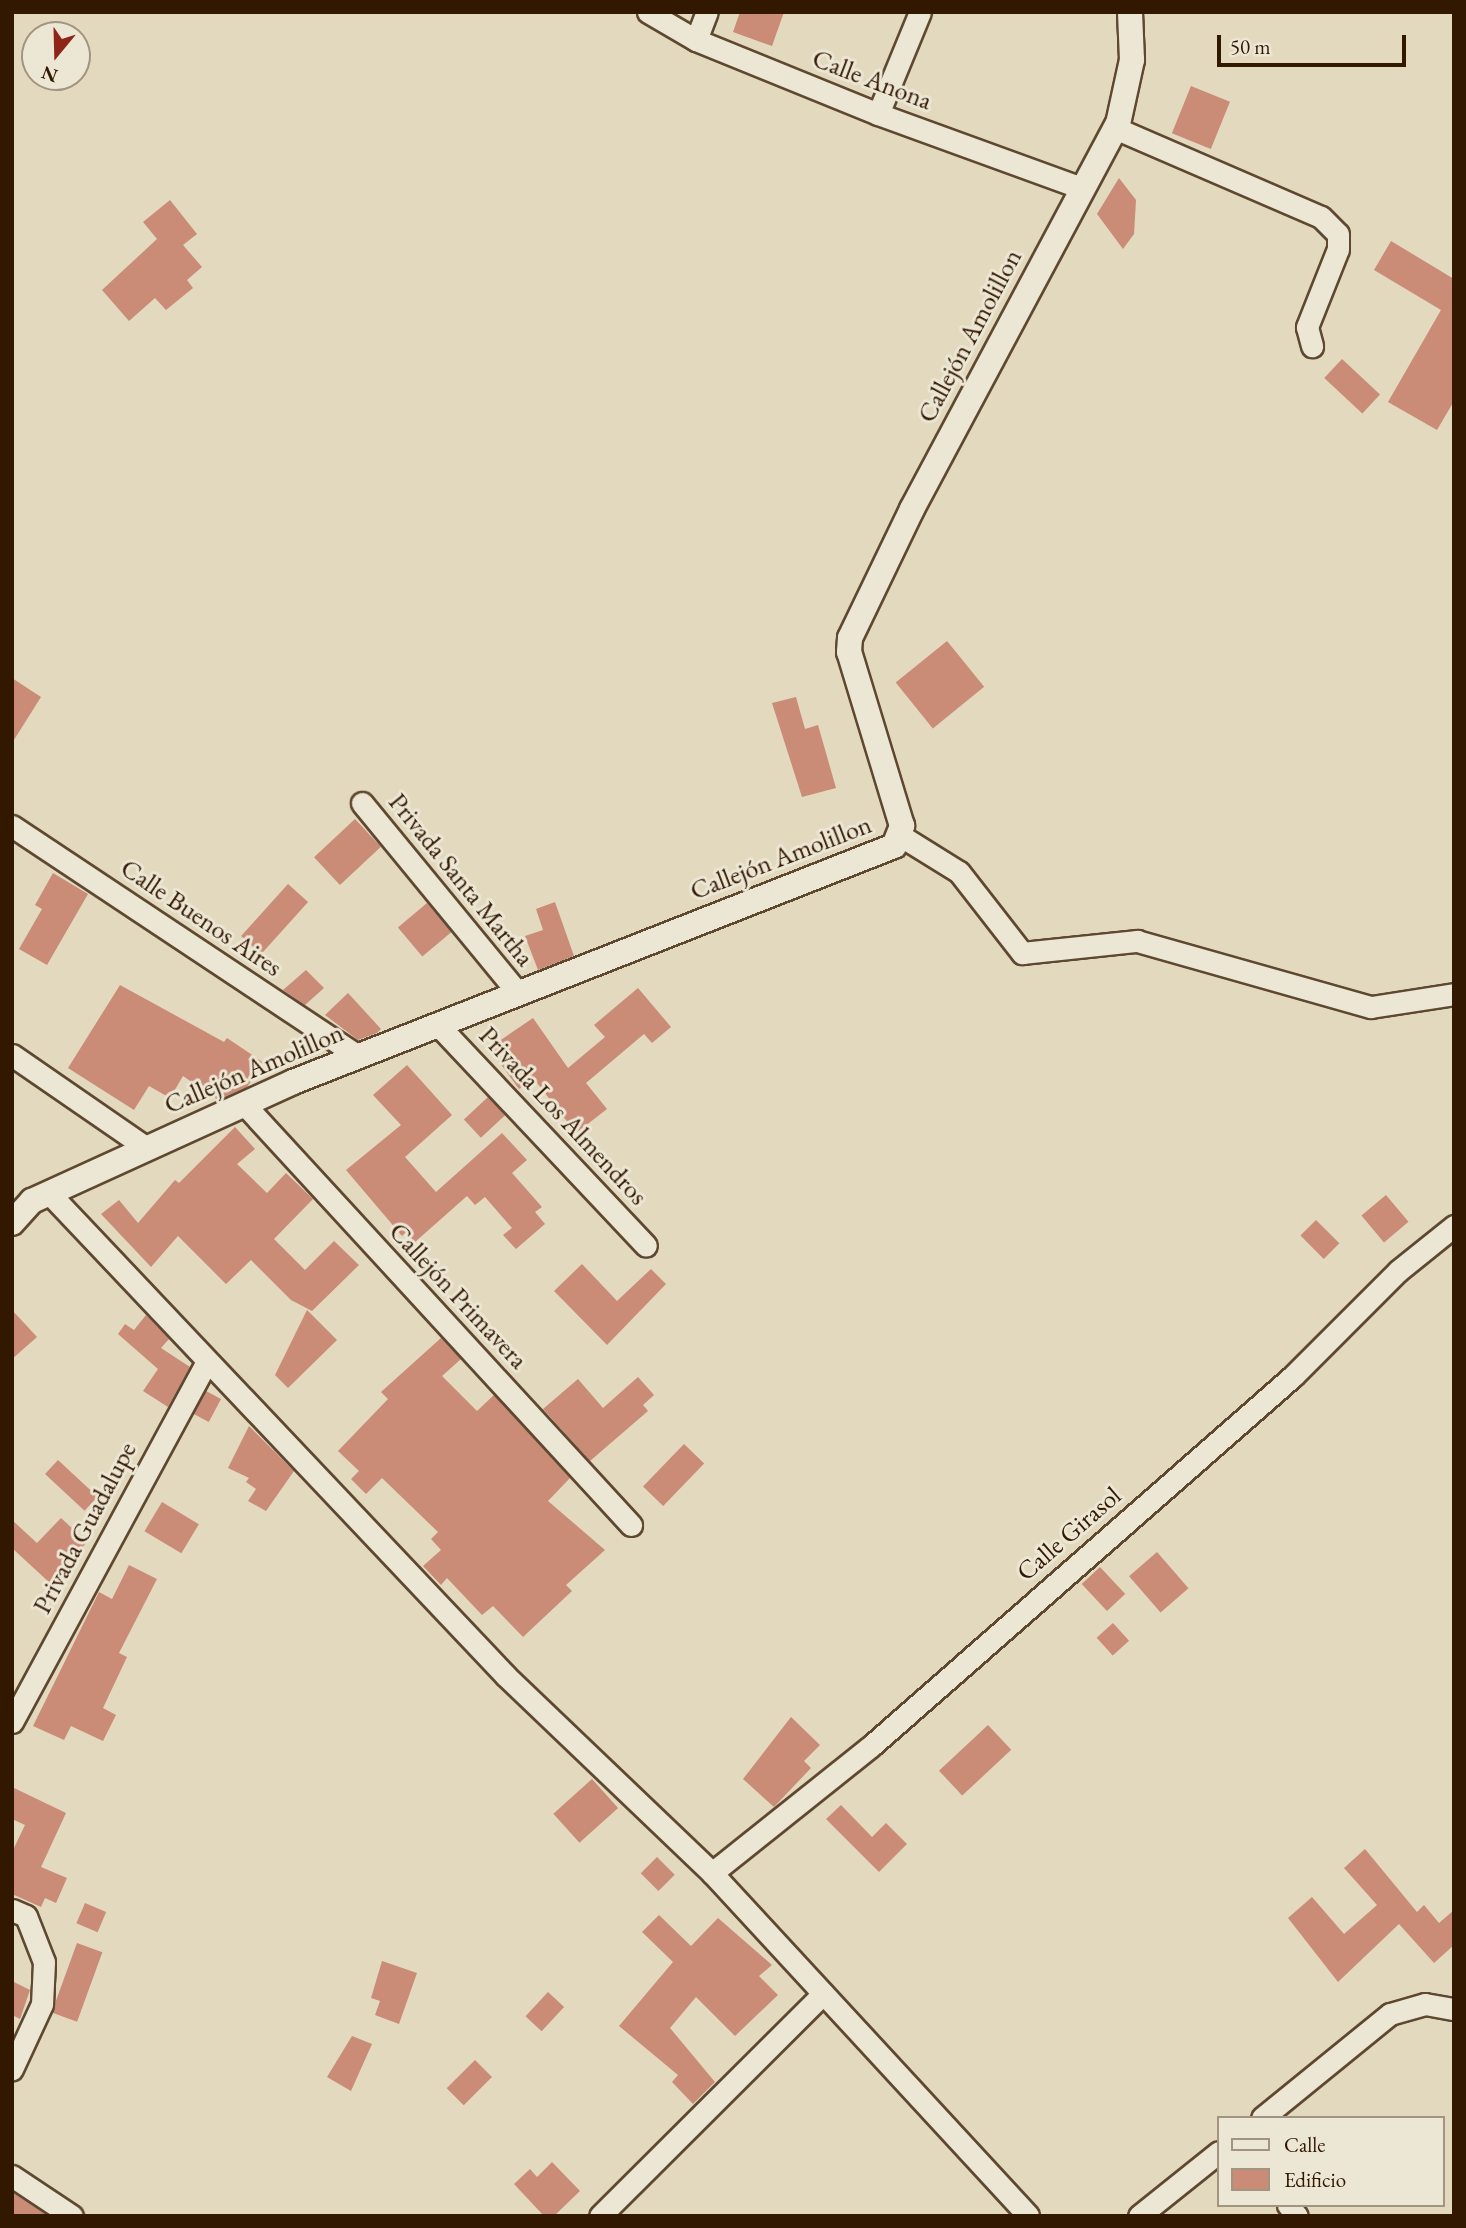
<!DOCTYPE html>
<html>
<head>
<meta charset="utf-8">
<style>
	body { margin:0 }
	#map { position:relative; width:1466px; height:2228px; overflow:hidden; background:#e2d9be; font-family:"EB Garamond",serif }
	div>[style] { position:absolute }
	[style*='--x'] { left:calc(var(--x)*1px); top:calc(var(--y)*1px); width:calc(var(--w)*1px); rotate:calc(var(--a)*1deg) }
	.building>* { inset:0; background:#ca8b77; transform-origin:0 0 }
	.roads { filter:drop-shadow(2px 0 #5f4830) drop-shadow(-2px 0 #5f4830) drop-shadow(0 2px #5f4830) drop-shadow(0 -2px #5f4830) }
	.minor>* { height:21px; margin:-10.5px; padding:0 10.5px; transform-origin:10.5px; border-radius:10.5px; background:#ece6d5 }
	.tertiary>* { height:24px; margin:-12px; padding:0 12px; transform-origin:12px; border-radius:12px; background:#ece6d5 }
	span { translate:-50% -50%; white-space:nowrap; text-align:center; line-height:1.15; -webkit-text-stroke:6px #ece6d5; paint-order:stroke }
	.street-label { font-size:26px; color:#331800 }
	.frame { position:absolute; inset:0; border:14px solid #331800; pointer-events:none }
	.legend { position:absolute; left:1217px; top:2116px; width:228px; height:91px; box-sizing:border-box; background:#ece6d5; border:2px solid #a29480; margin:0; padding:9px 12px; list-style:none; font-size:21px; color:#331800 }
	.legend li { display:flex; align-items:center; gap:14px; height:35px }
	.legend b { width:35px; border:2px solid #a29480 }
	.north { position:absolute; left:21px; top:21px; width:70px; height:70px; box-sizing:border-box; background:#ece6d5; border:2px solid #a29480; border-radius:50%; rotate:199deg; font-size:19px; font-weight:700; line-height:28px; text-align:center; color:#331800 }
	.north::after { content:''; display:block; margin:auto; width:24px; height:32px; background:#8f2418; clip-path:polygon(50% 0,100% 100%,50% 72%,0 100%) }
	.scale { position:absolute; left:1217px; top:35px; width:189px; height:32px; box-sizing:border-box; border:4px solid #331800; border-top:0; padding-left:9px; font-size:21px; line-height:24px; white-space:nowrap; color:#331800; -webkit-text-stroke:5px #ece6d5; paint-order:stroke }
</style>
</head>
<body>
<div id="map">
	<div class="building">
		<div style="clip-path:polygon(740px 12px,784px 12px,772px 46px,733px 32px)"></div>
		<div style="left:1191px;top:86px;width:42px;height:51px;rotate:22deg"></div>
		<div style="clip-path:polygon(1119px 178px,1136px 200px,1134px 234px,1123px 249px,1097px 214px)"></div>
		<div style="clip-path:polygon(170px 200px,197px 234px,183px 245px,202px 267px,187px 280px,193px 288px,166px 310px,155px 298px,129px 321px,102px 290px,157px 239px,143px 222px)"></div>
		<div style="clip-path:polygon(1391px 241px,1454px 279px,1454px 401px,1437px 430px,1388px 402px,1441px 310px,1374px 270px)"></div>
		<div style="left:1342px;top:359px;width:52px;height:26px;rotate:43deg"></div>
		<div style="left:947px;top:641px;width:59px;height:66px;rotate:51deg"></div>
		<div style="clip-path:polygon(12px 678px,41px 697px,12px 743px)"></div>
		<div style="clip-path:polygon(796px 697px,805px 729px,818px 725px,836px 788px,802px 797px,772px 703px)"></div>
		<div style="left:355px;top:819px;width:38px;height:56px;rotate:47deg"></div>
		<div style="clip-path:polygon(53px 873px,88px 894px,47px 965px,19px 949px,42px 909px,35px 905px)"></div>
		<div style="left:288px;top:884px;width:27px;height:70px;rotate:42deg"></div>
		<div style="clip-path:polygon(555px 902px,574px 956px,538px 970px,525px 936px,543px 930px,536px 909px)"></div>
		<div style="left:427px;top:903px;width:38px;height:38px;rotate:50deg"></div>
		<div style="clip-path:polygon(306px 970px,324px 988px,305px 1005px,283px 990px)"></div>
		<div style="clip-path:polygon(120px 985px,224px 1042px,227px 1038px,264px 1063px,247px 1087px,218px 1100px,183px 1076px,170px 1098px,149px 1086px,134px 1110px,68px 1068px)"></div>
		<div style="clip-path:polygon(638px 988px,671px 1027px,652px 1043px,644px 1034px,586px 1083px,607px 1109px,576px 1133px,534px 1079px,519px 1089px,489px 1048px,533px 1018px,568px 1068px,605px 1037px,594px 1025px)"></div>
		<div style="clip-path:polygon(348px 993px,381px 1029px,377px 1033px,358px 1040px,325px 1015px)"></div>
		<div style="clip-path:polygon(407px 1065px,452px 1115px,405px 1157px,436px 1192px,502px 1133px,527px 1160px,512px 1173px,542px 1207px,535px 1212px,545px 1224px,516px 1249px,503px 1235px,512px 1228px,485px 1197px,475px 1205px,467px 1196px,415px 1242px,406px 1232px,402px 1236px,346px 1170px,401px 1125px,373px 1095px)"></div>
		<div style="left:488px;top:1097px;width:25px;height:33px;rotate:47deg"></div>
		<div style="clip-path:polygon(235px 1127px,255px 1149px,237px 1164px,267px 1193px,286px 1173px,313px 1199px,274px 1239px,305px 1270px,334px 1241px,359px 1265px,312px 1311px,291px 1300px,251px 1260px,226px 1284px,178px 1236px,151px 1267px,101px 1214px,119px 1200px,138px 1223px,175px 1180px,179px 1183px)"></div>
		<div style="left:1386px;top:1195px;width:35px;height:32px;rotate:50deg"></div>
		<div style="left:1316px;top:1220px;width:33px;height:22px;rotate:45deg"></div>
		<div style="clip-path:polygon(582px 1264px,617px 1301px,651px 1269px,666px 1284px,607px 1345px,554px 1291px)"></div>
		<div style="clip-path:polygon(12px 1310px,37px 1337px,12px 1359px)"></div>
		<div style="clip-path:polygon(307px 1310px,337px 1340px,288px 1388px,275px 1375px)"></div>
		<div style="clip-path:polygon(146px 1315px,169px 1339px,161px 1348px,190px 1367px,168px 1407px,143px 1391px,158px 1369px,118px 1334px,125px 1324px,134px 1330px)"></div>
		<div style="clip-path:polygon(441px 1338px,461px 1359px,442px 1376px,477px 1411px,494px 1395px,570px 1478px,548px 1501px,605px 1550px,566px 1585px,572px 1591px,523px 1637px,493px 1606px,482px 1615px,447px 1578px,441px 1585px,423px 1566px,441px 1550px,431px 1539px,438px 1532px,382px 1478px,366px 1494px,351px 1479px,359px 1471px,338px 1451px,388px 1399px,381px 1392px)"></div>
		<div style="clip-path:polygon(638px 1377px,654px 1395px,643px 1405px,648px 1411px,590px 1461px,543px 1409px,578px 1379px,603px 1408px)"></div>
		<div style="left:206px;top:1391px;width:17px;height:26px;rotate:28deg"></div>
		<div style="clip-path:polygon(249px 1426px,294px 1471px,266px 1511px,248px 1501px,256px 1489px,246px 1482px,249px 1478px,228px 1468px)"></div>
		<div style="left:684px;top:1444px;width:28px;height:59px;rotate:44deg"></div>
		<div style="left:58px;top:1460px;width:54px;height:19px;rotate:43deg"></div>
		<div style="left:162px;top:1502px;width:43px;height:34px;rotate:31deg"></div>
		<div style="clip-path:polygon(61px 1518px,87px 1542px,51px 1584px,12px 1548px,12px 1520px,37px 1543px)"></div>
		<div style="left:1157px;top:1552px;width:48px;height:37px;rotate:49deg"></div>
		<div style="clip-path:polygon(129px 1565px,157px 1579px,119px 1653px,127px 1657px,103px 1708px,116px 1715px,103px 1741px,71px 1726px,64px 1740px,33px 1726px,99px 1592px,112px 1599px)"></div>
		<div style="left:1100px;top:1567px;width:37px;height:25px;rotate:47deg"></div>
		<div style="left:1113px;top:1623px;width:24px;height:22px;rotate:48deg"></div>
		<div style="clip-path:polygon(791px 1717px,820px 1745px,804px 1761px,811px 1768px,774px 1807px,743px 1779px)"></div>
		<div style="left:988px;top:1725px;width:34px;height:67px;rotate:47deg"></div>
		<div style="left:592px;top:1779px;width:39px;height:52px;rotate:48deg"></div>
		<div style="clip-path:polygon(12px 1787px,66px 1813px,41px 1867px,67px 1878px,56px 1903px,45px 1898px,41px 1907px,12px 1894px,12px 1852px,25px 1825px,12px 1819px)"></div>
		<div style="clip-path:polygon(841px 1805px,872px 1837px,886px 1823px,907px 1844px,879px 1872px,826px 1819px)"></div>
		<div style="clip-path:polygon(1365px 1849px,1417px 1912px,1424px 1905px,1439px 1923px,1454px 1910px,1454px 1945px,1434px 1963px,1399px 1924px,1338px 1982px,1288px 1918px,1312px 1897px,1344px 1934px,1377px 1905px,1344px 1868px)"></div>
		<div style="left:657px;top:1857px;width:25px;height:23px;rotate:45deg"></div>
		<div style="left:85px;top:1903px;width:23px;height:22px;rotate:23deg"></div>
		<div style="clip-path:polygon(659px 1915px,691px 1946px,718px 1918px,772px 1965px,759px 1976px,778px 1995px,735px 2036px,696px 1997px,670px 2028px,715px 2082px,693px 2104px,672px 2082px,678px 2075px,619px 2026px,673px 1962px,642px 1932px)"></div>
		<div style="left:77px;top:1943px;width:27px;height:74px;rotate:20deg"></div>
		<div style="clip-path:polygon(382px 1961px,417px 1973px,399px 2024px,375px 2015px,380px 2001px,371px 1998px)"></div>
		<div style="clip-path:polygon(12px 1981px,30px 1990px,20px 2019px,12px 2015px)"></div>
		<div style="left:548px;top:1992px;width:22px;height:33px;rotate:43deg"></div>
		<div style="clip-path:polygon(352px 2036px,372px 2044px,351px 2091px,327px 2077px)"></div>
		<div style="left:475px;top:2060px;width:24px;height:40px;rotate:45deg"></div>
		<div style="clip-path:polygon(552px 2162px,580px 2191px,554px 2216px,544px 2216px,514px 2184px,530px 2169px,537px 2177px)"></div>
		<div style="clip-path:polygon(12px 2192px,48px 2216px,12px 2216px)"></div>
	</div>
	<div class="roads">
		<div class="minor">
			<div style="--x:648;--y:12;--w:56;--a:30.3"></div>
			<div style="--x:696;--y:40;--w:196;--a:22.1"></div>
			<div style="--x:878;--y:114;--w:216;--a:20"></div>
			<div style="--x:696;--y:40;--w:30;--a:-69"></div>
			<div style="--x:878;--y:114;--w:110;--a:-67.6"></div>
			<div style="--x:1115;--y:128;--w:224;--a:23.4"></div>
			<div style="--x:1321;--y:217;--w:24;--a:45"></div>
			<div style="--x:1338;--y:234;--w:15;--a:90"></div>
			<div style="--x:1338;--y:249;--w:84;--a:111.7"></div>
			<div style="--x:1307;--y:327;--w:20;--a:75"></div>
			<div style="--x:362;--y:803;--w:244;--a:50.6"></div>
			<div style="--x:12;--y:826;--w:415;--a:33.6"></div>
			<div style="--x:901;--y:836;--w:68;--a:31.8"></div>
			<div style="--x:959;--y:872;--w:103;--a:52.1"></div>
			<div style="--x:1022;--y:953;--w:116;--a:-6"></div>
			<div style="--x:1137;--y:941;--w:243;--a:15.8"></div>
			<div style="--x:1371;--y:1007;--w:84;--a:-8.9"></div>
			<div style="--x:438;--y:1025;--w:303;--a:46.7"></div>
			<div style="--x:12;--y:1055;--w:164;--a:34.6"></div>
			<div style="--x:244;--y:1104;--w:572;--a:47.41"></div>
			<div style="--x:49;--y:1193;--w:665;--a:46.58"></div>
			<div style="--x:506;--y:1676;--w:285;--a:43.7"></div>
			<div style="--x:712;--y:1873;--w:466;--a:47.3"></div>
			<div style="--x:12;--y:1722;--w:409;--a:-61.6"></div>
			<div style="--x:712;--y:1873;--w:203;--a:-38.6"></div>
			<div style="--x:871;--y:1746;--w:561;--a:-41.24"></div>
			<div style="--x:1293;--y:1376;--w:148;--a:-45"></div>
			<div style="--x:1398;--y:1271;--w:72;--a:-38.8"></div>
			<div style="--x:12;--y:1910;--w:15;--a:23"></div>
			<div style="--x:26;--y:1916;--w:49;--a:68.6"></div>
			<div style="--x:44;--y:1962;--w:42;--a:92.7"></div>
			<div style="--x:42;--y:2004;--w:72;--a:114.8"></div>
			<div style="--x:1262;--y:2118;--w:165;--a:-39.1"></div>
			<div style="--x:1390;--y:2014;--w:36;--a:-16"></div>
			<div style="--x:1425;--y:2004;--w:29;--a:10"></div>
			<div style="--x:12;--y:2176;--w:72;--a:33.7"></div>
			<div style="--x:1288;--y:2205;--w:14;--a:51"></div>
			<div style="--x:600;--y:2216;--w:315;--a:-44.9"></div>
			<div style="--x:1139;--y:2216;--w:102;--a:-38.7"></div>
		</div>
		<div class="tertiary">
			<div style="--x:12;--y:1223;--w:30;--a:-48"></div>
			<div style="--x:32;--y:1201;--w:287;--a:-24.5"></div>
			<div style="--x:293;--y:1082;--w:646;--a:-21.44"></div>
			<div style="--x:894;--y:846;--w:22;--a:-68"></div>
			<div style="--x:902;--y:826;--w:182;--a:-106.9"></div>
			<div style="--x:849;--y:652;--w:14;--a:-86"></div>
			<div style="--x:850;--y:638;--w:143;--a:-64.3"></div>
			<div style="--x:912;--y:509;--w:437;--a:-61.9"></div>
			<div style="--x:1118;--y:124;--w:66;--a:-77.7"></div>
			<div style="--x:1132;--y:60;--w:48;--a:-92.4"></div>
		</div>
	</div>
	<div class="street-label">
		<span style="left:872px;top:80px;rotate:21deg">Calle Anona</span>
		<span style="left:970px;top:336px;rotate:-62deg">Callejón Amolillon</span>
		<span style="left:781px;top:858px;rotate:-21deg">Callejón Amolillon</span>
		<span style="left:461px;top:880px;rotate:51deg">Privada Santa Martha</span>
		<span style="left:201px;top:918px;rotate:34deg">Calle Buenos Aires</span>
		<span style="left:254px;top:1069px;rotate:-23deg">Callejón Amolillon</span>
		<span style="left:563px;top:1116px;rotate:47deg">Privada Los Almendros</span>
		<span style="left:458px;top:1296px;rotate:47deg">Callejón Primavera</span>
		<span style="left:85px;top:1528px;rotate:-62deg">Privada Guadalupe</span>
		<span style="left:1069px;top:1534px;rotate:-41deg">Calle Girasol</span>
	</div>
	<div class="frame"></div>
	<ul class="legend">
	<li><b style="height:9px;background:#ece6d5"></b>Calle</li>
	<li><b style="height:19px;background:#ca8b77"></b>Edificio</li>
	</ul>
	<div class="north">N</div>
	<div class="scale">50 m</div>
</div>
</body>
</html>
